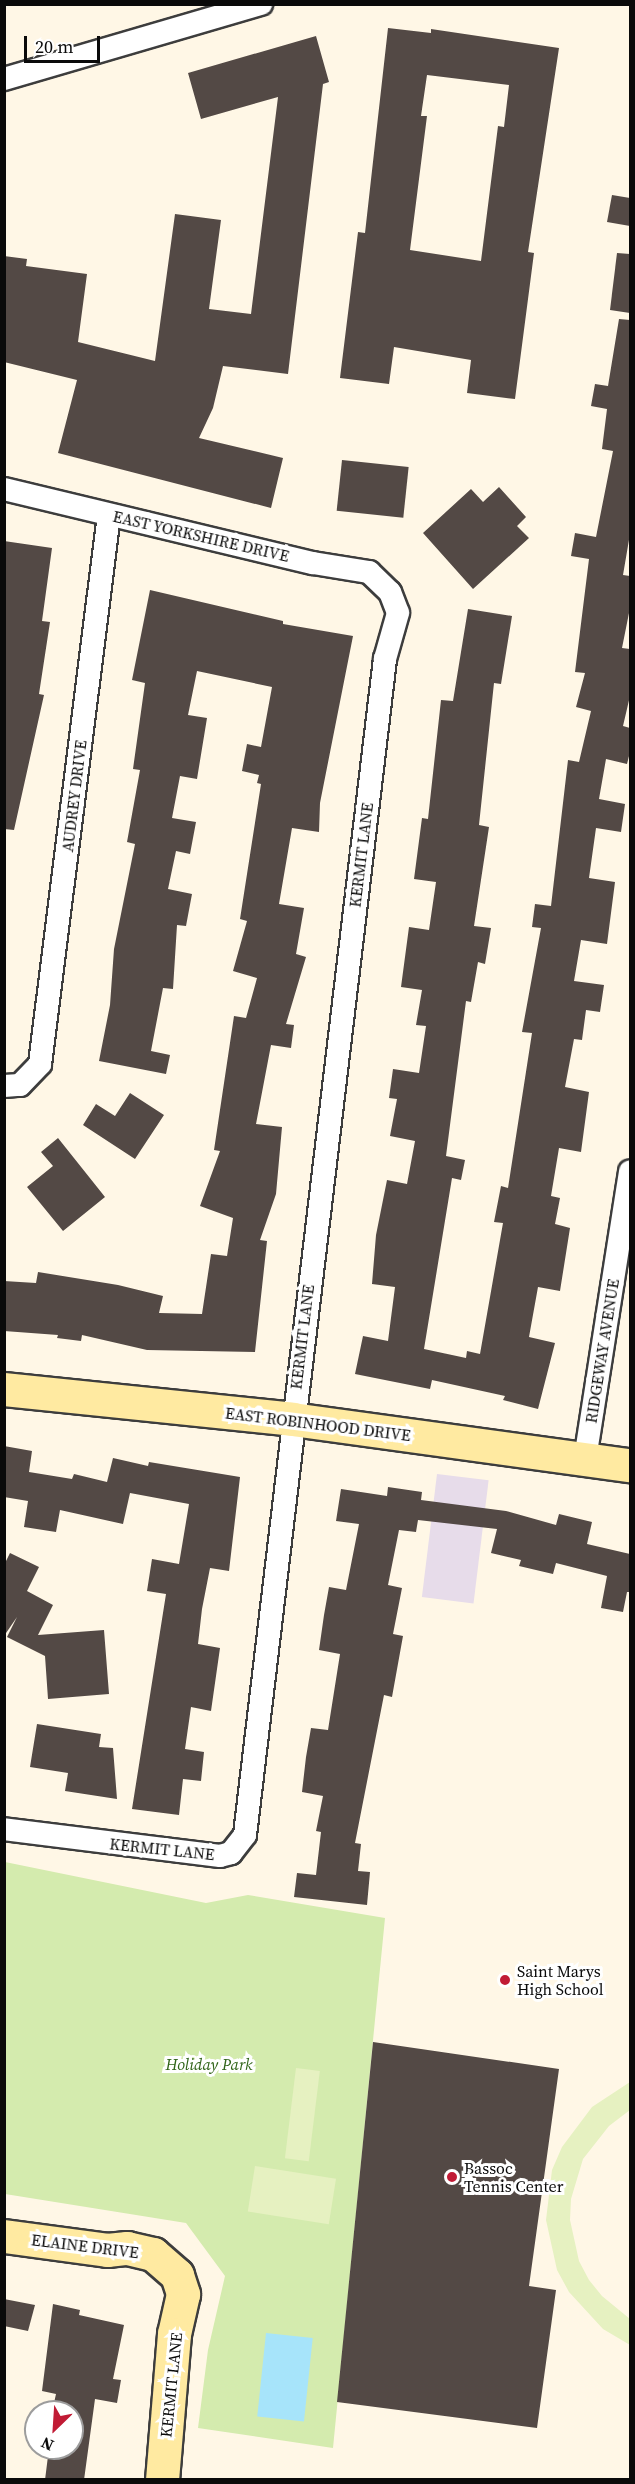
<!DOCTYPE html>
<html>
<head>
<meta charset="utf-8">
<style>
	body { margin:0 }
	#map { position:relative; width:635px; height:2484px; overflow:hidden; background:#fff7e6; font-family:"Source Serif 4",serif }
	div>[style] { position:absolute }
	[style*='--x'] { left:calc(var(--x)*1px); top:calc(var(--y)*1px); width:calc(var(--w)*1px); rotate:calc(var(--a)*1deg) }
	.industrial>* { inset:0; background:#e7dcea; transform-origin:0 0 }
	.green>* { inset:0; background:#d4ebae }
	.pitch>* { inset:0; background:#e6f1c1; transform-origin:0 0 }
	.water>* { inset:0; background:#a7e4fa; transform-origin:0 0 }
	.building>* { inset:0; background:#534945; transform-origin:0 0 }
	.roads { filter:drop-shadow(2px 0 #3d3d3d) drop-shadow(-2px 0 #3d3d3d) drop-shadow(0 2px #3d3d3d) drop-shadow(0 -2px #3d3d3d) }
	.street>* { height:22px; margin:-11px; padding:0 11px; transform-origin:11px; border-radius:11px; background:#fff }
	.secondary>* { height:33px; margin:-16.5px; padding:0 16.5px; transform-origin:16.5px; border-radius:16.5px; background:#ffeaa1 }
	.dots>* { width:16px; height:16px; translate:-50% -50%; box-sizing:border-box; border:3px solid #fff; border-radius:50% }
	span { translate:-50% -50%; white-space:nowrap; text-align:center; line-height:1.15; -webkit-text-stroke:6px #fff; paint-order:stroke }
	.street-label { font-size:16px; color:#0a0a0a }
	.poi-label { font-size:16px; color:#0a0a0a }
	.left { translate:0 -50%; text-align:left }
	.park-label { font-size:16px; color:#306418; font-style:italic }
	.frame { position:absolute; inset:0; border:6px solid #0a0a0a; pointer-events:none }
	.north { position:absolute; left:24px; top:2400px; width:60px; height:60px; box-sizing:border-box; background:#fff; border:2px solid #9d9d9d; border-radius:50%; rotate:205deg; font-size:16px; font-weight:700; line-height:24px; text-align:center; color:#0a0a0a }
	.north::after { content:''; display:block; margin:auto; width:21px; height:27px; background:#c11b35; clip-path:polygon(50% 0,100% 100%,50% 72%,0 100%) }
	.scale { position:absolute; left:24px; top:36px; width:76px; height:27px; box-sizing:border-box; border:3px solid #0a0a0a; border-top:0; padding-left:8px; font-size:18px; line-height:21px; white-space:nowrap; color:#0a0a0a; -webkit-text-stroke:4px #fff; paint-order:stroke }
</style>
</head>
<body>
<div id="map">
	<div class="industrial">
		<div style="left:437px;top:1474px;width:52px;height:124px;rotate:7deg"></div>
	</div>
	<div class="green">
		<div style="clip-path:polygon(5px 1862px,206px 1903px,248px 1895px,385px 1918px,333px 2448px,198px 2428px,208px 2350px,225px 2276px,186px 2223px,5px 2194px)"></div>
	</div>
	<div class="pitch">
		<div style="left:296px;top:2068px;width:24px;height:91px;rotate:7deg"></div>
		<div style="clip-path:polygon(630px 2082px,630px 2110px,609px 2126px,583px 2159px,571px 2199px,570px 2220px,579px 2261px,589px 2280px,602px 2296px,630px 2319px,630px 2345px,603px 2329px,569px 2292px,557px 2270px,546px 2220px,552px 2170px,562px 2147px,592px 2107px)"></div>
		<div style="left:255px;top:2166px;width:82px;height:46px;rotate:9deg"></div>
	</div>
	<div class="water">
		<div style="left:266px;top:2333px;width:47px;height:84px;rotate:6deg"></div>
	</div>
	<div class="building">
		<div style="clip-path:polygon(evenodd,388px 28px,431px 33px,431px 29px,559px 48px,528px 252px,534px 253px,515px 399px,467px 393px,471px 360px,394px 347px,389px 384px,340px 378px,358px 232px,365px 233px,388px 28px,427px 75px,509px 85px,504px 127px,498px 126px,481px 261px,410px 250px,427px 116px,421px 116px,427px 75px)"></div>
		<div style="clip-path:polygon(316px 36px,329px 82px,323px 84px,288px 374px,223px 366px,213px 408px,199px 438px,283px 458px,271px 508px,58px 453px,77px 380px,4px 362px,4px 256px,27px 259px,26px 266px,87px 274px,78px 342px,155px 361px,175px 214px,221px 220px,209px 309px,251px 314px,278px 97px,201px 119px,188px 73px)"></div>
		<div style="clip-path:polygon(612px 195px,630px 198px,630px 226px,607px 222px)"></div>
		<div style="clip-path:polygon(617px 253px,630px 254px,630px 313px,610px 310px)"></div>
		<div style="clip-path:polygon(619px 319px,630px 320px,630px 534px,623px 575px,630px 576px,630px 608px,622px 648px,630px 649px,630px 696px,623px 726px,630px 728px,630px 752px,627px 764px,606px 759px,599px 799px,625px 804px,621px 832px,596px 828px,589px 878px,615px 882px,607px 944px,581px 940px,574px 981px,604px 985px,600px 1012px,586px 1010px,582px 1040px,574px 1039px,565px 1087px,589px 1092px,581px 1152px,559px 1148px,551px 1196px,560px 1198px,555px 1224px,570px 1228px,560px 1291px,538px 1287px,529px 1337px,555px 1343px,538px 1409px,503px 1400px,505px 1396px,432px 1380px,430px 1389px,355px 1374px,363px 1336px,388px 1341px,395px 1287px,372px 1284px,376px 1235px,387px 1180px,407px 1184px,415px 1141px,390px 1136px,397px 1099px,389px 1098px,393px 1069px,419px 1073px,426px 1026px,416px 1025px,422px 990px,401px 987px,409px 927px,429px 930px,436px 882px,414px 879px,422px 818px,428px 819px,441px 700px,453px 701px,468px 609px,512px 616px,501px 684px,494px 683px,479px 825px,489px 827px,474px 926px,491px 928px,485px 964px,478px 962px,471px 1002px,466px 1001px,446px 1156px,465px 1160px,461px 1180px,452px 1178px,424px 1349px,466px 1358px,467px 1351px,480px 1354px,503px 1223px,494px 1222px,501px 1186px,508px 1188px,532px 1033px,522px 1032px,541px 928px,532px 927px,535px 904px,551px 906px,568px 760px,579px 762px,591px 711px,576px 707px,585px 673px,575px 672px,589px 559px,571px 556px,575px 533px,596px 537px,613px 451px,602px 449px,607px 409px,591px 406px,595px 384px,608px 386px)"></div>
		<div style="left:342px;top:460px;width:67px;height:51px;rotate:6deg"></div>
		<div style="clip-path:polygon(499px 487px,526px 517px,517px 526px,529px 538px,473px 589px,423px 533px,471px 489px,483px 502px)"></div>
		<div style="clip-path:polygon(4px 541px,52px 548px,42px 621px,50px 622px,39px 694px,44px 695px,14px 830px,4px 829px)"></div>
		<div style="clip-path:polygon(150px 590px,283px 621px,283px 624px,353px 636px,320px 803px,319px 832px,292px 828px,279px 904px,304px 908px,296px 954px,306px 957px,286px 1024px,294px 1025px,291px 1048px,271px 1045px,256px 1124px,282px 1127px,276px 1194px,260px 1240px,267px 1241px,255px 1352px,147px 1350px,82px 1335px,81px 1341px,57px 1338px,58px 1335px,4px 1331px,4px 1281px,36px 1283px,38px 1272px,118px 1285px,163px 1296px,159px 1313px,202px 1314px,211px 1254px,227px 1256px,233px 1218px,200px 1206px,220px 1151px,214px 1150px,234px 1016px,246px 1018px,257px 978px,233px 971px,247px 921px,240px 919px,261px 784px,257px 783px,259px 775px,242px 771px,247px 744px,261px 747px,272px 687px,197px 671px,188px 715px,207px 718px,197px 779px,180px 776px,172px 818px,196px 822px,190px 854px,176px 851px,168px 889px,192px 894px,186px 926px,177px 925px,173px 989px,163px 988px,151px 1051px,170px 1055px,166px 1074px,99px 1061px,110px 1005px,114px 949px,135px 844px,127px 842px,140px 770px,133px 769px,145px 683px,132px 680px)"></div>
		<div style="clip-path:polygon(130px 1093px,164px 1115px,135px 1159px,83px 1125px,96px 1104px,115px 1116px)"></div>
		<div style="clip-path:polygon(58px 1138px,105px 1197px,63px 1231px,27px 1187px,53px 1166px,41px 1152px)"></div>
		<div style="clip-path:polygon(4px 1446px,32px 1451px,29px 1472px,72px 1479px,74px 1474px,107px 1482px,113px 1458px,148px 1466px,149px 1462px,240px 1477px,229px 1571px,210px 1568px,202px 1609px,198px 1644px,220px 1648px,211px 1711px,191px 1707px,185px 1749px,204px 1752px,201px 1781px,183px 1779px,179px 1815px,132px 1809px,166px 1594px,147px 1591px,152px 1559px,179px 1564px,189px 1504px,130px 1493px,123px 1524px,60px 1510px,56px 1532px,24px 1527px,28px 1501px,4px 1497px)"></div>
		<div style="clip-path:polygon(388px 1487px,422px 1492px,421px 1500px,506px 1511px,556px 1525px,559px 1514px,592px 1522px,587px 1544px,630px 1554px,630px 1592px,627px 1592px,623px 1612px,601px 1608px,607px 1576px,556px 1563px,553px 1574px,519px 1566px,521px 1560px,491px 1553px,497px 1529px,418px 1520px,416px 1532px,399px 1530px,388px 1585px,402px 1588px,393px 1634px,403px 1636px,392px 1697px,384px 1695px,355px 1843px,361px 1844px,358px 1871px,370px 1872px,367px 1905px,294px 1897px,297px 1873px,316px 1875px,321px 1832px,316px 1831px,323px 1796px,302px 1792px,306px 1757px,311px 1728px,328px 1730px,340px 1654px,319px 1650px,324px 1615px,329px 1587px,346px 1590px,359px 1524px,336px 1521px,341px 1489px,387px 1496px)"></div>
		<div style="clip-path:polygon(10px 1553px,39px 1567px,27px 1591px,53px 1605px,38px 1635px,104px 1630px,109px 1694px,48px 1699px,45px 1656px,7px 1637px,17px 1617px,4px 1636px,4px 1565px)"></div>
		<div style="clip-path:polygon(37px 1724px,101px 1734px,99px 1747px,113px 1748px,117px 1799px,65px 1791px,68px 1773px,30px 1767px)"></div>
		<div style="clip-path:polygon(373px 2042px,559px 2069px,529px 2286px,556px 2290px,537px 2428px,337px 2402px)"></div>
		<div style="clip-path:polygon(4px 2299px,35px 2305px,28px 2331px,4px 2326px)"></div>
		<div style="clip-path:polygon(53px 2304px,80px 2310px,79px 2315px,124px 2325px,113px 2379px,121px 2380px,117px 2403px,95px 2399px,84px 2480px,45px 2480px,49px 2448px,72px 2448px,72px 2412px,52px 2412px,56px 2394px,42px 2391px)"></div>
	</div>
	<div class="roads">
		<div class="street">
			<div style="--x:4;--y:79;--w:268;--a:-16.3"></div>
			<div style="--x:4;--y:489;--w:318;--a:13.5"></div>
			<div style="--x:313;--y:563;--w:57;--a:9.1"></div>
			<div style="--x:369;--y:572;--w:29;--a:44"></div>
			<div style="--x:390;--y:592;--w:22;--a:69"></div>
			<div style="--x:398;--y:613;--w:48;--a:105.8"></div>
			<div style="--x:385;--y:659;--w:1184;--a:96.79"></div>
			<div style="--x:245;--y:1835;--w:23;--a:128"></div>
			<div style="--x:231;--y:1853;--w:11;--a:165"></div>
			<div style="--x:220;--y:1856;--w:218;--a:-172.9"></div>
			<div style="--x:4;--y:1086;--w:16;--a:-4"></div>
			<div style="--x:20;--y:1085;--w:29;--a:-46"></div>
			<div style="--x:40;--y:1064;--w:553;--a:-82.84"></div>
			<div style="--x:585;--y:1459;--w:291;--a:-81.1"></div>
		</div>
		<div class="secondary">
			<div style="--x:4;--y:1389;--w:290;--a:5.9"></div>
			<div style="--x:292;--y:1419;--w:341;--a:7.8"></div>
			<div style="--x:4;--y:2236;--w:104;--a:7.7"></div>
			<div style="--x:107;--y:2250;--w:20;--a:-6"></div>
			<div style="--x:127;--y:2248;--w:27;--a:13"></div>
			<div style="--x:153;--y:2254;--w:32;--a:41"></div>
			<div style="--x:177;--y:2275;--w:20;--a:72"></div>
			<div style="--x:183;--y:2294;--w:41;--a:102.7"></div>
			<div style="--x:174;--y:2334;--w:146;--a:94.7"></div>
		</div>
	</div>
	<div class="dots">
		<div style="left:505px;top:1980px;background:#c11b35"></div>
		<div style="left:452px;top:2177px;background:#c11b35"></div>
	</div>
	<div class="street-label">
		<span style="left:201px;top:536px;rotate:13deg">EAST YORKSHIRE DRIVE</span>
		<span style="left:74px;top:796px;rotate:-83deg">AUDREY DRIVE</span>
		<span style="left:361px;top:855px;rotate:-83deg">KERMIT LANE</span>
		<span style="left:302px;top:1337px;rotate:-83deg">KERMIT LANE</span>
		<span style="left:602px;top:1351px;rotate:-81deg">RIDGEWAY AVENUE</span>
		<span style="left:318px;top:1424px;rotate:7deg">EAST ROBINHOOD DRIVE</span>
		<span style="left:162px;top:1849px;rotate:6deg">KERMIT LANE</span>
		<span style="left:85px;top:2246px;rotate:7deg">ELAINE DRIVE</span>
		<span style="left:171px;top:2385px;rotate:-84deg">KERMIT LANE</span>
	</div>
	<div class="poi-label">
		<span class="left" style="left:517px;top:1980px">Saint Marys<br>High School</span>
		<span class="left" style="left:464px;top:2177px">Bassoc<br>Tennis Center</span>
	</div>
	<div class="park-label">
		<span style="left:209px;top:2064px">Holiday Park</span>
	</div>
	<div class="frame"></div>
	<div class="north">N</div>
	<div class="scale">20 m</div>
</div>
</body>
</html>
